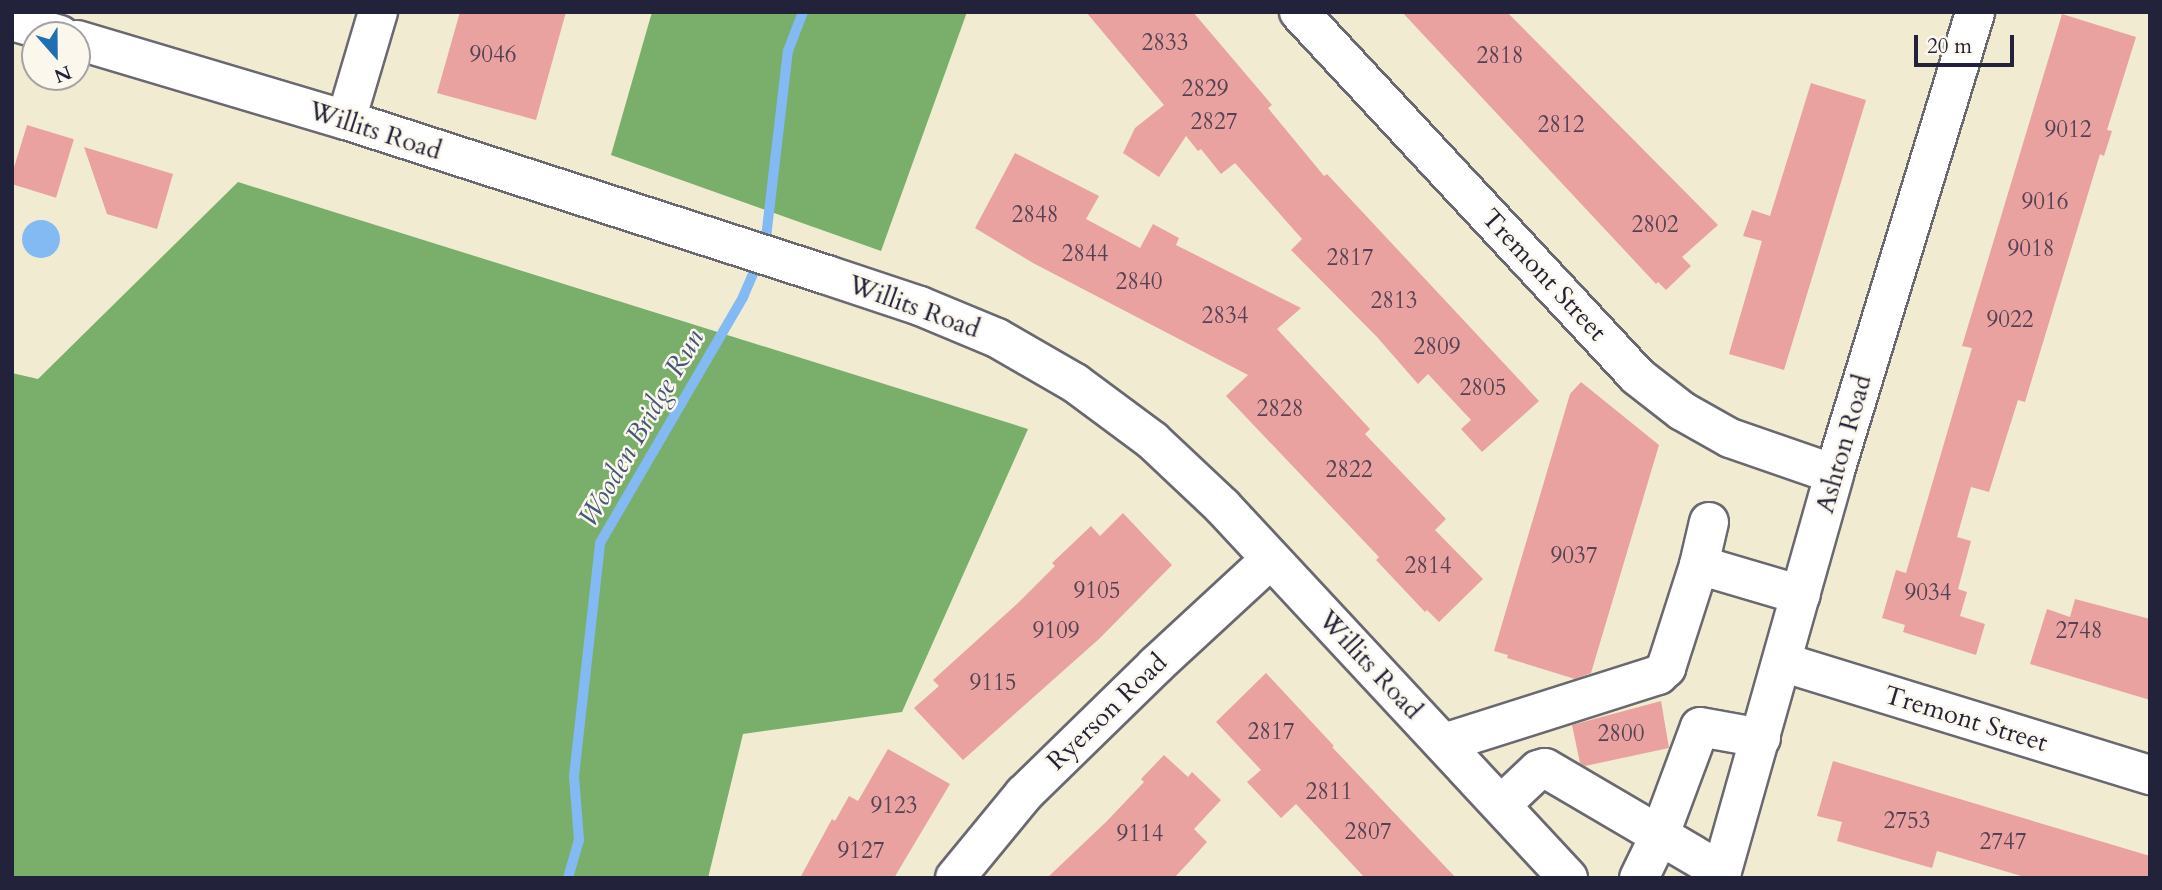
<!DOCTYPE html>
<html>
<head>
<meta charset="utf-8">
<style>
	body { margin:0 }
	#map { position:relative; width:2162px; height:890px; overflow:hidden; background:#f1ebd2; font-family:Cardo,serif }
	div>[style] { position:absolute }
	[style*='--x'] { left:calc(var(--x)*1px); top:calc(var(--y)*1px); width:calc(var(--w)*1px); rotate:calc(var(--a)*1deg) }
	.forest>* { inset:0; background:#7aaf6b }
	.water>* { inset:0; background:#84baf3 }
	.round { border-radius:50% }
	.stream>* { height:10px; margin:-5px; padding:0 5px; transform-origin:5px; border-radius:5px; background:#84baf3 }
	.building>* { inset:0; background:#e9a2a0; transform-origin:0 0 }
	.roads { filter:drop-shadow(2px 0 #6a6870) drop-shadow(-2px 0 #6a6870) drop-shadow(0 2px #6a6870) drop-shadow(0 -2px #6a6870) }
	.minor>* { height:38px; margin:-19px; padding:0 19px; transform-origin:19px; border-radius:19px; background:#fff }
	span { translate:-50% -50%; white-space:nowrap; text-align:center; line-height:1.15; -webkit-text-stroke:5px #fbf7ec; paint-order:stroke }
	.number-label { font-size:23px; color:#544254 }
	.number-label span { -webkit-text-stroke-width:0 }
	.street-label { font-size:26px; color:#22223b }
	.water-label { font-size:28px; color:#44577b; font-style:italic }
	.frame { position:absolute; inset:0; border:14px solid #22223b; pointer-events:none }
	.north { position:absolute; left:21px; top:21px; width:70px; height:70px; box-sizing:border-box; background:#fbf7ec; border:2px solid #a4a2a5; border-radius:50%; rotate:159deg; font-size:19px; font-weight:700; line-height:28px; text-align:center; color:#22223b }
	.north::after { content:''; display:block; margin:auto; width:24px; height:32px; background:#1f6fb2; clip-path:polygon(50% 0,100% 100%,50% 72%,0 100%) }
	.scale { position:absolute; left:1914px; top:35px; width:100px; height:32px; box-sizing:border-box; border:4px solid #22223b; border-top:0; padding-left:9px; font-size:21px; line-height:24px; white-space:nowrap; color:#22223b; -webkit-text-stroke:5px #fbf7ec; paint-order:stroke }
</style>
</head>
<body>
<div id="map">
	<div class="forest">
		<div style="clip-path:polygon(652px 12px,967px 12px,881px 251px,611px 155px)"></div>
		<div style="clip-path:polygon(238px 182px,1028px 429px,902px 712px,743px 734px,708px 878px,12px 878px,12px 373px,38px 379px)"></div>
	</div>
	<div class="water">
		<div class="round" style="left:22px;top:220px;width:38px;height:38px"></div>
	</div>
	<div class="stream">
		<div style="--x:765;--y:246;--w:196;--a:-83.3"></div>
		<div style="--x:788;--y:51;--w:42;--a:-69"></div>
		<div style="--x:568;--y:878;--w:40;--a:-74"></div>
		<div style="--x:579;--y:840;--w:64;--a:-94.5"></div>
		<div style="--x:574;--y:776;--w:234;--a:-83.6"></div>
		<div style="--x:600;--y:543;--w:285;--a:-59.8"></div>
		<div style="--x:743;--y:297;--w:40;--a:-66.6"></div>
	</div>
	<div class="building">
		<div style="clip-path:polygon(460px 12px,566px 12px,536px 120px,437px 93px)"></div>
		<div style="clip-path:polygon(1086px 12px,1193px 12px,1272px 105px,1268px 108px,1324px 176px,1327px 174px,1539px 401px,1482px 452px,1461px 429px,1471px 420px,1428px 374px,1418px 384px,1377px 337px,1291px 250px,1302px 239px,1235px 163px,1221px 174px,1201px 149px,1198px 151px,1186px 136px,1159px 177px,1123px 153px,1135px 128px,1164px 105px)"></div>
		<div style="clip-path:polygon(1402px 12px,1507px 12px,1718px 225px,1682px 257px,1691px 266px,1666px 290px,1658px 282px,1656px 284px)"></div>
		<div style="clip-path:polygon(2062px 14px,2136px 37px,2107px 130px,2112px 131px,2104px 156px,2100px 154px,2025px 402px,2018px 400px,1989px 492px,1971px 487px,1957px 537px,1971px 541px,1958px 589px,1967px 592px,1960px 616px,1985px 624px,1976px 655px,1903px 632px,1905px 625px,1882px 618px,1896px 570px,1906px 573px,1972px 348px,1962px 346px)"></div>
		<div style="clip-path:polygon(1811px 83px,1866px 100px,1784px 370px,1729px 354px,1762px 241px,1743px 236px,1752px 210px,1770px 216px)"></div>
		<div style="left:27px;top:125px;width:49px;height:61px;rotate:17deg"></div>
		<div style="clip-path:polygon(84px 147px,173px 174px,157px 229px,107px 214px)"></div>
		<div style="clip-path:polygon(1015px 153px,1099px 196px,1086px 219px,1140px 248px,1153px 224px,1179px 238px,1176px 245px,1301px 308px,1277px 329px,1370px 429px,1365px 434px,1446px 519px,1435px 530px,1483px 579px,1439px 622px,1427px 610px,1425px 612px,1376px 560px,1379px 557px,1226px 396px,1248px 375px,1033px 263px,975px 228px)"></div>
		<div style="clip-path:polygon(1581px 382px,1659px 445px,1591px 673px,1575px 679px,1507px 658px,1508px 655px,1494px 651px,1570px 394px)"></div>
		<div style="clip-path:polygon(1123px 513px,1172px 565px,1099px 639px,963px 760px,914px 708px,939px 686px,933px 680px,1019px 602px,1055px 566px,1052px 563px,1071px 545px,1091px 526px,1100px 536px)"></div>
		<div style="clip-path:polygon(2075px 599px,2150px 619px,2150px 700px,2030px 664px,2047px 609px,2070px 617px)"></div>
		<div style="clip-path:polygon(1266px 673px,1334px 746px,1332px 747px,1456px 878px,1365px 878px,1296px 804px,1281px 818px,1247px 782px,1261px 770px,1216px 722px)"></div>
		<div style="clip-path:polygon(1661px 701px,1669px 748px,1585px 766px,1580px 763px,1572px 725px)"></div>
		<div style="clip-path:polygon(888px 749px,950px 784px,894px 878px,800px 878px,832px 819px,835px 821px,849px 796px,858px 801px)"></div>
		<div style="clip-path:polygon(1164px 755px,1188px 777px,1192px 772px,1221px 800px,1194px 829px,1207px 842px,1189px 862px,1174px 878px,1047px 878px,1107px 821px,1144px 782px,1141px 779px)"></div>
		<div style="clip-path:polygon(1833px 761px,2150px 856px,2150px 878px,2028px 878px,1937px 851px,1932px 868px,1837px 841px,1842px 822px,1817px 816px)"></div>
	</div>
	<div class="roads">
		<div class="minor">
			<div style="--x:1299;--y:12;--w:497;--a:47.1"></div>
			<div style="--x:1637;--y:376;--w:57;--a:37.9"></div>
			<div style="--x:1682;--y:411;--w:55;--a:29.4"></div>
			<div style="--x:1730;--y:438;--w:110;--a:19.1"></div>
			<div style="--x:12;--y:21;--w:50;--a:16.3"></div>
			<div style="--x:77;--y:40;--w:281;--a:16.6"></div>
			<div style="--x:346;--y:120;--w:505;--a:17.86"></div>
			<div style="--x:827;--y:275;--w:98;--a:18.4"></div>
			<div style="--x:920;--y:306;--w:83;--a:22.6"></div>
			<div style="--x:997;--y:338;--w:90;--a:30"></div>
			<div style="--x:1075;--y:383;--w:97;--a:36.6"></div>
			<div style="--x:1153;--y:441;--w:95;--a:43.3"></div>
			<div style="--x:1222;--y:506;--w:508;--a:47.07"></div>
			<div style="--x:346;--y:120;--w:113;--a:-73.5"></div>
			<div style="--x:1709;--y:522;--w:44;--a:103.1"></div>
			<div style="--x:1699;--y:565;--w:106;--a:16.4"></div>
			<div style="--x:1782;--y:662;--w:385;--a:17.1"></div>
			<div style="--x:1444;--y:743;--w:225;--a:-17.6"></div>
			<div style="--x:1658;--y:675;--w:11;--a:-41"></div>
			<div style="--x:1666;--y:668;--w:108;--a:-72.2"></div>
			<div style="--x:1501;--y:805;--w:51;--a:-43.4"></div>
			<div style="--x:1538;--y:770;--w:7;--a:-16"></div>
			<div style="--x:1545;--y:768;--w:205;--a:30.4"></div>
			<div style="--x:955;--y:878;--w:109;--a:-50.6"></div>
			<div style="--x:1024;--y:794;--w:185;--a:-44.3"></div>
			<div style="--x:1156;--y:665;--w:156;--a:-42.7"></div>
			<div style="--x:1639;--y:878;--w:46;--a:-64"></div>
			<div style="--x:1659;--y:837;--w:117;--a:-69.6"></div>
			<div style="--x:1700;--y:727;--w:62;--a:10.2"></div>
			<div style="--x:1720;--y:878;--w:420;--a:-74.2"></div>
			<div style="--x:1834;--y:474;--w:483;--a:-73"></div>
		</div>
	</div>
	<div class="number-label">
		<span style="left:1165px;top:43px">2833</span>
		<span style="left:493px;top:55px">9046</span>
		<span style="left:1500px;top:56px">2818</span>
		<span style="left:1205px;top:89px">2829</span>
		<span style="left:1214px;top:122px">2827</span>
		<span style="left:1561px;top:125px">2812</span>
		<span style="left:2068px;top:130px">9012</span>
		<span style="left:2045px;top:202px">9016</span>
		<span style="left:1035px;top:215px">2848</span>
		<span style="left:1655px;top:225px">2802</span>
		<span style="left:2031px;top:249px">9018</span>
		<span style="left:1085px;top:254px">2844</span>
		<span style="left:1350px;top:258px">2817</span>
		<span style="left:1139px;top:282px">2840</span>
		<span style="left:1394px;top:301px">2813</span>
		<span style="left:1225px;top:316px">2834</span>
		<span style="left:2010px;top:320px">9022</span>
		<span style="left:1437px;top:347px">2809</span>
		<span style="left:1483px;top:388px">2805</span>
		<span style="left:1280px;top:409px">2828</span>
		<span style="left:1349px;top:470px">2822</span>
		<span style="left:1574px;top:556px">9037</span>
		<span style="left:1428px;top:566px">2814</span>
		<span style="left:1097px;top:591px">9105</span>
		<span style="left:1928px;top:593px">9034</span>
		<span style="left:1056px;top:631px">9109</span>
		<span style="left:2079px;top:631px">2748</span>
		<span style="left:993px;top:683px">9115</span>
		<span style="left:1271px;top:732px">2817</span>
		<span style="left:1621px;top:734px">2800</span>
		<span style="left:1329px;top:792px">2811</span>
		<span style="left:894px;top:806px">9123</span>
		<span style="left:1907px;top:821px">2753</span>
		<span style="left:1368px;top:832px">2807</span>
		<span style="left:1140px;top:834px">9114</span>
		<span style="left:2003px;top:842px">2747</span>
		<span style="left:861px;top:851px">9127</span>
	</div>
	<div class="street-label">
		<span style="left:375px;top:131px;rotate:18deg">Willits Road</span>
		<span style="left:1544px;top:275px;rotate:47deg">Tremont Street</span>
		<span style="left:914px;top:307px;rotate:20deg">Willits Road</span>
		<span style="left:1844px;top:444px;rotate:-74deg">Ashton Road</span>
		<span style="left:1370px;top:665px;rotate:47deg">Willits Road</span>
		<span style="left:1107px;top:712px;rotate:-44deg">Ryerson Road</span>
		<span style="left:1966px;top:719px;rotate:17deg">Tremont Street</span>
	</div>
	<div class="water-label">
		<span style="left:641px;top:428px;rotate:-60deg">Wooden Bridge Run</span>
	</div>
	<div class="frame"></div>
	<div class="north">N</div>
	<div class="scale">20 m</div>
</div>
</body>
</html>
